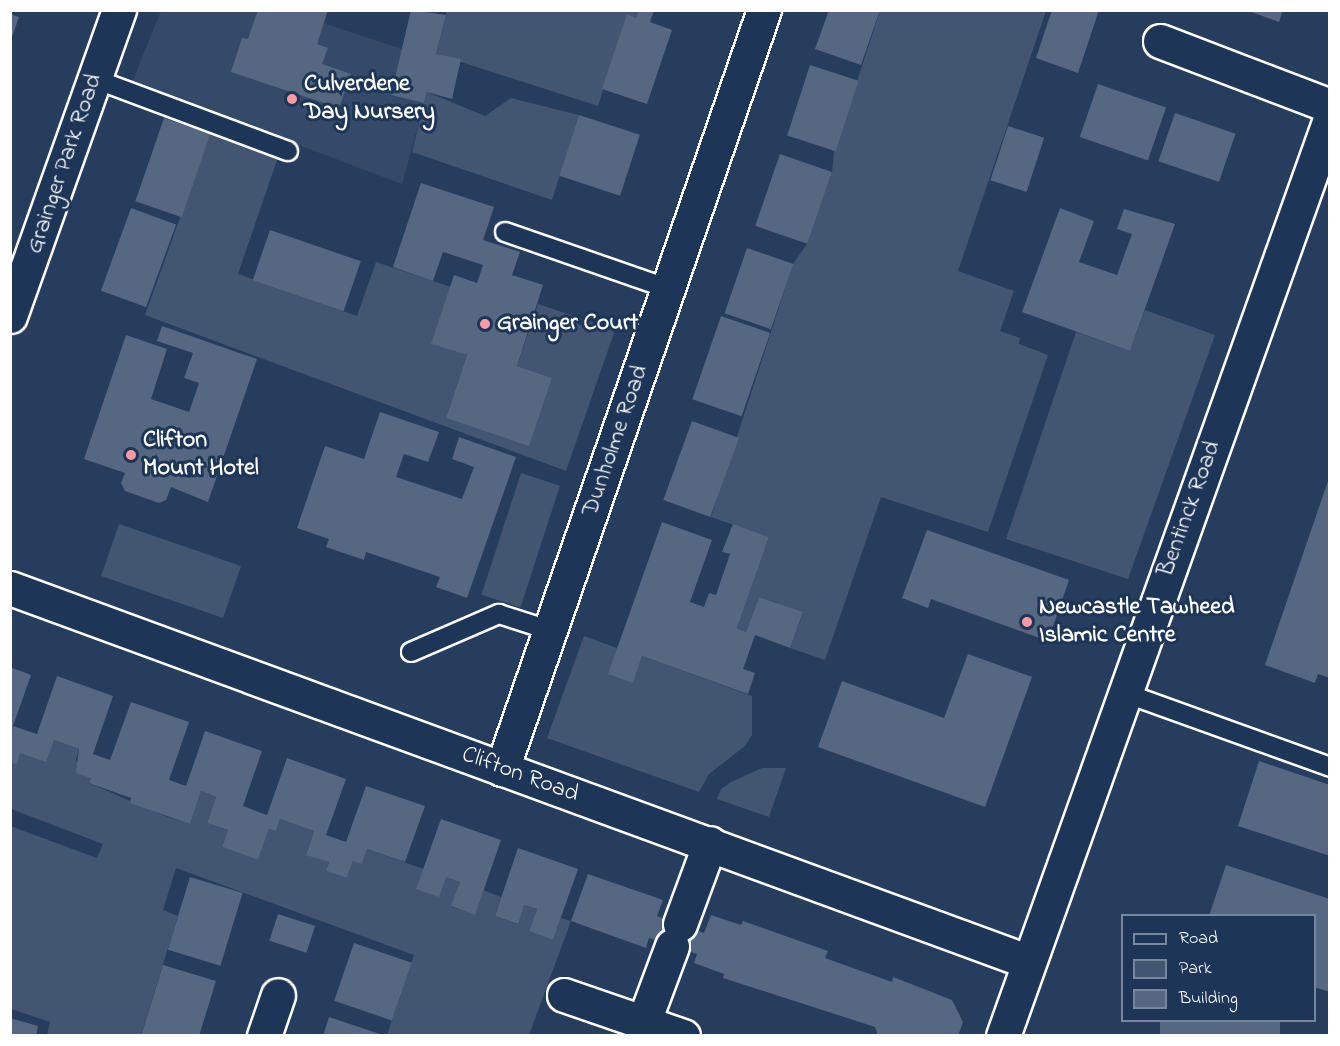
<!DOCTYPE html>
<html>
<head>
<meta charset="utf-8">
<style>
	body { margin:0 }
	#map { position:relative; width:1340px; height:1046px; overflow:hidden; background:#263d5e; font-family:"Indie Flower",sans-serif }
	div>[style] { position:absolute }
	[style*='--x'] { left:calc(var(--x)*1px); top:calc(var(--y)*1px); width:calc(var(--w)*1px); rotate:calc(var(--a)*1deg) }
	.built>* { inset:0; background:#344a68 }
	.green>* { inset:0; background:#425672; transform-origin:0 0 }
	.building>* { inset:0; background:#556781; transform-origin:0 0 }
	.roads { filter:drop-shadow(2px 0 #fff) drop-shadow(-2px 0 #fff) drop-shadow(0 2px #fff) drop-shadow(0 -2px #fff) }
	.service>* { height:18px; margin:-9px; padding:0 9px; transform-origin:9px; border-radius:9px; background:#1d3557 }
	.minor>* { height:33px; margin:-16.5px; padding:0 16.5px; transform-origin:16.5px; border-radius:16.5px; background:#1d3557 }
	.tertiary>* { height:33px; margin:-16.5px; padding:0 16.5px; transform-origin:16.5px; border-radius:16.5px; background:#1d3557 }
	.dots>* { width:16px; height:16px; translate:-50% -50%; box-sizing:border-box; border:3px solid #1d3557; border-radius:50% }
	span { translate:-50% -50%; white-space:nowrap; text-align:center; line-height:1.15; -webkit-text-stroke:6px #1d3557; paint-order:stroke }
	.poi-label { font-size:24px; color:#fff; font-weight:700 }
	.left { translate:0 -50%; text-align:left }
	.street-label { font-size:24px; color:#fff }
	.frame { position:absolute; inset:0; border:12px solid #fff; pointer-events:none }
	.legend { position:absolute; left:1121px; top:914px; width:195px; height:108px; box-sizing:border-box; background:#1d3557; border:2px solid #77869a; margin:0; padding:8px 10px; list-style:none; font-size:18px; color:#fff }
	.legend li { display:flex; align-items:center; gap:12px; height:30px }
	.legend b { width:30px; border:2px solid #77869a }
</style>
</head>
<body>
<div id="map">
	<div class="built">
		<div style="clip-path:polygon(161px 11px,287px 11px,402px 49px,391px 95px,424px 103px,402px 184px,132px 82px)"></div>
	</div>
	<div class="green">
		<div style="clip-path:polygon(447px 11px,639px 11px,636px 18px,627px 15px,598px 106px,436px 54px)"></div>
		<div style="clip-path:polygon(880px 11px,1046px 11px,958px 271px,1014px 291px,1000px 331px,1020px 338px,1019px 344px,1048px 355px,988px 532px,881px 497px,825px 660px,790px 648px,803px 613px,775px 602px,759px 597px,746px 632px,737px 628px,769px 537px,711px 517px,793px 264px,807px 244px,832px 172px,834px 152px)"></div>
		<div style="clip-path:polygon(427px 92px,485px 116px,511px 98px,579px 115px,552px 200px,412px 152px)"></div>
		<div style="clip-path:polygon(211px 132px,278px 157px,238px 274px,357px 316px,376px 262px,451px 287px,432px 344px,467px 355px,446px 418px,529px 445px,552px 378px,517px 366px,538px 304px,615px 330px,566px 471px,145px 315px)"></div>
		<div style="clip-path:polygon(1145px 310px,1215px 335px,1128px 579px,1006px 539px,1076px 332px,1130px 351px)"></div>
		<div style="left:521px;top:473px;width:41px;height:128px;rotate:18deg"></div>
		<div style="left:119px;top:524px;width:129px;height:55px;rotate:19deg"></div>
		<div style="clip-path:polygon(584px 636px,617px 648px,633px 682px,642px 656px,752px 696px,752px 735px,745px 746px,709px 774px,699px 792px,547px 738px)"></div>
		<div style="clip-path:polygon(54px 740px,79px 749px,76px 760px,91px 778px,89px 783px,165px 816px,190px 824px,201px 791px,216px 797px,207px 823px,228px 830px,222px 847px,258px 860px,269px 829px,276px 831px,280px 819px,314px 831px,306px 854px,329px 862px,326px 871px,347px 878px,353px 861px,362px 863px,367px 849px,460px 882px,452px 907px,475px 914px,483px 890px,501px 897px,495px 916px,517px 924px,524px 905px,537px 909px,529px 931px,553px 940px,561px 918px,571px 921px,529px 1035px,387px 1035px,414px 955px,176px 868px,163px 910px,178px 916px,141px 1035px,47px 1035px,50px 1022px,11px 1009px,10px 826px,97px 858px,103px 844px,11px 809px,11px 762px,17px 763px,20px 753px)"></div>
		<div style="clip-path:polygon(762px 768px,786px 768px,769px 817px,717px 799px,721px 789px,731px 782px)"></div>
	</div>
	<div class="building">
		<div style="clip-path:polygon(258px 10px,328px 10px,317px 44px,328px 48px,322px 64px,351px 74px,339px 108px,231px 72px,242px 38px,248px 39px)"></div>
		<div style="clip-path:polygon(411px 10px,446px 15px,436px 54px,461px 59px,452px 99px,427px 92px,424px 103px,391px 95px)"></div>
		<div style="clip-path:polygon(639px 10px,654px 10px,650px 22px,672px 30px,647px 104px,602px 89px,627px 14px,636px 18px)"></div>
		<div style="clip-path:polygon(829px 10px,880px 10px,861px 65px,815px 49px)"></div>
		<div style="clip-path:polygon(1052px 10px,1099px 10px,1078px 73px,1036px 58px)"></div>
		<div style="clip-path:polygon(1246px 10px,1283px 10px,1279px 22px)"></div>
		<div style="clip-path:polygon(10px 14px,19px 17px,11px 40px,10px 40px)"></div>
		<div style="left:810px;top:65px;width:51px;height:74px;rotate:18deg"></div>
		<div style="left:1098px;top:84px;width:72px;height:56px;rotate:19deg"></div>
		<div style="left:1175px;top:113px;width:64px;height:51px;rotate:19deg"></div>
		<div style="left:579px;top:115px;width:64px;height:64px;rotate:18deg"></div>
		<div style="left:164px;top:118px;width:49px;height:88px;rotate:19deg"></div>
		<div style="left:1008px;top:126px;width:38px;height:57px;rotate:18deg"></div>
		<div style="left:780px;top:154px;width:55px;height:76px;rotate:19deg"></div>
		<div style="clip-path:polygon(421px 183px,494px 207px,483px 240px,520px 252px,512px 275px,543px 285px,517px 366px,552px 378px,529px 446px,446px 418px,467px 355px,431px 344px,454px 275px,477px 283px,483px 265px,443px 252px,433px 281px,393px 267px)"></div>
		<div style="left:131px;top:208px;width:48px;height:88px;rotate:20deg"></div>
		<div style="clip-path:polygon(1060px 208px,1094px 221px,1079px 262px,1117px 275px,1132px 234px,1117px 229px,1124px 209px,1175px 224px,1130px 351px,1022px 312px)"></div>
		<div style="left:270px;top:230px;width:96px;height:53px;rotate:19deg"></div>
		<div style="left:747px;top:248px;width:49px;height:69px;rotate:19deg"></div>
		<div style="left:721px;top:316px;width:52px;height:88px;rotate:19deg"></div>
		<div style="clip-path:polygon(162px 326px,257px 359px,208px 502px,171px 487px,166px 500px,159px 503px,125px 491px,121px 483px,125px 473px,84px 459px,126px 335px,167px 349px,151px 399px,189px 412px,199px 383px,184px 378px,193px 353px,157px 341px)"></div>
		<div style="clip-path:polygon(380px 412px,439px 432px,428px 462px,404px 454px,396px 477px,462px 499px,474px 467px,452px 459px,459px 437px,516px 457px,467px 598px,436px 587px,440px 577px,366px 552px,364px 560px,326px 547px,329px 539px,297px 528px,325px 446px,364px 459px)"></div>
		<div style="left:692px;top:421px;width:50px;height:84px;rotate:20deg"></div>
		<div style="clip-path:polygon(1329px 478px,1330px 678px,1318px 674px,1315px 683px,1265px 665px)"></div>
		<div style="clip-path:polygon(662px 522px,712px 540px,690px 602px,704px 607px,709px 593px,716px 595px,730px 554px,722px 552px,733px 524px,769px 537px,737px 628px,746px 632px,759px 597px,803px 612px,790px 648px,755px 635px,743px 669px,755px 673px,748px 694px,642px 656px,633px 683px,608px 674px)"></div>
		<div style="clip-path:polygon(927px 530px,1069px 580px,1048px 641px,931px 599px,928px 608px,902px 598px)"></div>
		<div style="clip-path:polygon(968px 654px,1032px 677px,985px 807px,818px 747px,842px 681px,944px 718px)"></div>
		<div style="clip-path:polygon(10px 667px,31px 675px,13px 726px,37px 734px,57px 676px,113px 696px,93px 754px,110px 760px,131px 702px,189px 722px,169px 780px,186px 786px,205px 731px,262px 751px,243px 806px,267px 815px,287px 758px,346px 779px,326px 835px,346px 842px,366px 786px,425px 806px,405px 862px,367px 849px,362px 864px,353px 861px,347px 878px,326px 871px,329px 862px,306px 855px,314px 831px,280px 819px,276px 831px,269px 829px,258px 860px,222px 847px,228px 830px,207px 823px,216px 797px,201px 791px,190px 824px,130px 803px,131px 798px,89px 783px,91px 778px,76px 773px,79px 749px,54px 740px,46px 762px,20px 753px,17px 764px,10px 762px)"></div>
		<div style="clip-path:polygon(1259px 761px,1330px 785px,1330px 856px,1238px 826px)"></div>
		<div style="clip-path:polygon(441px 819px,501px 840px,475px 915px,451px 906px,460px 882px,446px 877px,439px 897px,416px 889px)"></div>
		<div style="clip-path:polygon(518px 848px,578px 869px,553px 940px,529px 931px,537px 909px,524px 905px,518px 924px,495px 916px)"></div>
		<div style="clip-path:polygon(1226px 865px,1330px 899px,1330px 992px,1314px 987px,1314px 916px,1209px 916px)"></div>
		<div style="clip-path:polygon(588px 874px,663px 900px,657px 916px,704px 933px,711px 915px,741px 925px,743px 921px,828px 951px,825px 958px,892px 982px,893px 977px,952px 1000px,963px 1022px,958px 1036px,878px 1036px,875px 1027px,723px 978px,724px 974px,694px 963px,697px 954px,649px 938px,646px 948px,571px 921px)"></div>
		<div style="left:190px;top:877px;width:55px;height:76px;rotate:17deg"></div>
		<div style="left:278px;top:914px;width:39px;height:28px;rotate:18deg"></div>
		<div style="left:354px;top:943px;width:61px;height:61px;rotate:19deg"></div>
		<div style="clip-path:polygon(163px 965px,216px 981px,199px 1036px,141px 1036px)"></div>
		<div style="clip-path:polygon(329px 1017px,383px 1035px,383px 1036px,323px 1036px)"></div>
		<div style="clip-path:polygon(10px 1018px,38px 1026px,36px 1036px,10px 1036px)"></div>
		<div style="left:1160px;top:1020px;width:120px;height:17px"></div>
	</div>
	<div class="roads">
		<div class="service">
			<div style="--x:95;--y:79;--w:206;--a:20.5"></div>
			<div style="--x:505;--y:232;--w:171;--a:19.1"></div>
			<div style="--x:411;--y:652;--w:96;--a:-23.4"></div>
			<div style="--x:499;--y:614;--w:56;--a:17.8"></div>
			<div style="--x:1125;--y:693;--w:218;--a:19.8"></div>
		</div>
		<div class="minor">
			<div style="--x:1160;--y:41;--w:182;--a:20.9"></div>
			<div style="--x:10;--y:316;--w:325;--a:-70.4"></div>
			<div style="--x:10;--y:588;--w:1085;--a:20.15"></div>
			<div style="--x:502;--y:769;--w:803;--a:-70.96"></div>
			<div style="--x:680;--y:924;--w:86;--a:-69.7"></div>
			<div style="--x:564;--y:995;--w:126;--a:19"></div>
			<div style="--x:644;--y:1021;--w:80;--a:-69.5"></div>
			<div style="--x:264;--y:1036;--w:43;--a:-71.1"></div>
		</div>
		<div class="tertiary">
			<div style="--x:1003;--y:1036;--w:974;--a:-70.37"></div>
		</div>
	</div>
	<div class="dots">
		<div style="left:292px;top:99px;background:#ff9aa2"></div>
		<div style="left:485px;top:324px;background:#ff9aa2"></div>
		<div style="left:131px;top:455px;background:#ff9aa2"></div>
		<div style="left:1027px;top:622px;background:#ff9aa2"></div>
	</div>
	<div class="poi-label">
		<span class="left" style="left:304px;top:99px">Culverdene<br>Day Nursery</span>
		<span class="left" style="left:497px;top:324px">Grainger Court</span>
		<span class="left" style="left:143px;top:455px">Clifton<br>Mount Hotel</span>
		<span class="left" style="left:1039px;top:622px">Newcastle Tawheed<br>Islamic Centre</span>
	</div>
	<div class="street-label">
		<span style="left:65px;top:164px;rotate:-71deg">Grainger Park Road</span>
		<span style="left:616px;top:441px;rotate:-71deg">Dunholme Road</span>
		<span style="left:1190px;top:509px;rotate:-70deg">Bentinck Road</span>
		<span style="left:520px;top:775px;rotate:20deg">Clifton Road</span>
	</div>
	<div class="frame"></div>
	<ul class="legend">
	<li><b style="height:8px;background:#1d3557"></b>Road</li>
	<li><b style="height:16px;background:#425672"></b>Park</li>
	<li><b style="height:16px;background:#556781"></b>Building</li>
	</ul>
</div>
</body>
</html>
